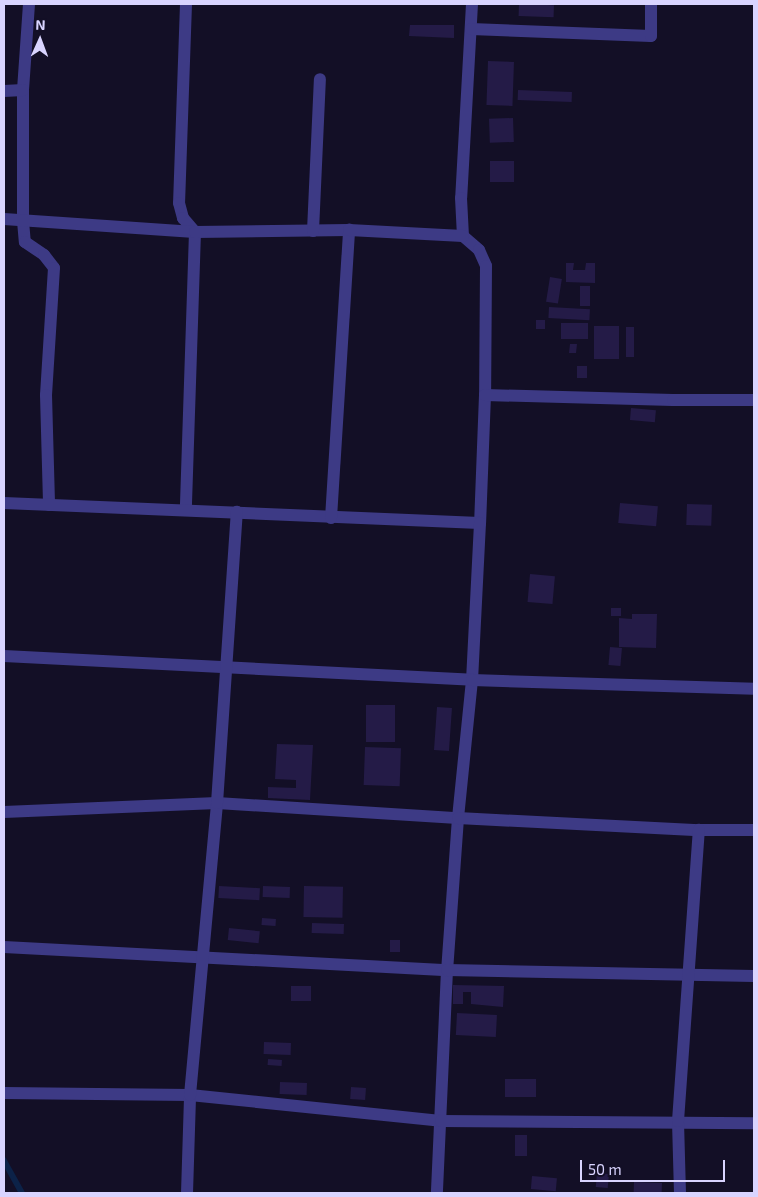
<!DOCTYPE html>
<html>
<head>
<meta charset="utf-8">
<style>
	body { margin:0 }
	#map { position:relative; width:758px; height:1197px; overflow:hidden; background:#130f26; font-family:"Exo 2",sans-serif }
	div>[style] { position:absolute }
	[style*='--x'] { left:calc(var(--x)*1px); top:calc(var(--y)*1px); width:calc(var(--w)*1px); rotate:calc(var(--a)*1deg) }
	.stream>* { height:5.5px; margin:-2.75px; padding:0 2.75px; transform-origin:2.75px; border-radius:2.75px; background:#0c2248 }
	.building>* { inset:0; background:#241b47; transform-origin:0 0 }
	.minor>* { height:12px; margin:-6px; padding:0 6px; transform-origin:6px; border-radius:6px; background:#3d3a85 }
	span { translate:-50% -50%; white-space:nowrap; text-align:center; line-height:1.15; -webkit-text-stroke:5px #130f26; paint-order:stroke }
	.frame { position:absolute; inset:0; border:5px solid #d9d4ff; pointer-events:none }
	.north { position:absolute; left:15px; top:15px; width:50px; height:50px; -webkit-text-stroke:4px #130f26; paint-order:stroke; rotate:2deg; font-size:14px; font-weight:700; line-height:20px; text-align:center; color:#d9d4ff }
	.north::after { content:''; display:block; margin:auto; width:18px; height:22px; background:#d9d4ff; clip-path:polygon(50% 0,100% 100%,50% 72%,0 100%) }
	.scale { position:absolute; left:580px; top:1160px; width:145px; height:22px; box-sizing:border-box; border:2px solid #d9d4ff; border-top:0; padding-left:6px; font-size:15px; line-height:18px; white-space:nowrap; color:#d9d4ff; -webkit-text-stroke:4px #130f26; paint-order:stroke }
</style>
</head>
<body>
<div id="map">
	<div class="stream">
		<div style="--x:4;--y:1160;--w:38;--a:61"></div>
	</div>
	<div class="building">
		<div style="left:519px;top:4px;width:35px;height:12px;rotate:2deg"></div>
		<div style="clip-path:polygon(410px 25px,454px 25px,454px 38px,409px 36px)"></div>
		<div style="left:488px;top:61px;width:26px;height:44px;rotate:2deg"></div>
		<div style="left:518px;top:90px;width:54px;height:10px;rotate:2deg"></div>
		<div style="left:513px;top:118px;width:24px;height:24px;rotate:88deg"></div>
		<div style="left:490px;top:161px;width:24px;height:21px"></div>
		<div style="clip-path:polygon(566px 263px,574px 263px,573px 270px,585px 270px,586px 263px,595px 263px,595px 283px,566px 282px)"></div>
		<div style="left:550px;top:277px;width:12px;height:25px;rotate:9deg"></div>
		<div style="left:580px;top:286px;width:10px;height:20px"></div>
		<div style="left:549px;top:307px;width:41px;height:11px;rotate:3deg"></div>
		<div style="left:536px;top:320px;width:9px;height:9px"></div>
		<div style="left:561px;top:323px;width:27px;height:16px"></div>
		<div style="left:594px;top:326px;width:25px;height:33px"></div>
		<div style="left:626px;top:327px;width:8px;height:30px"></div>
		<div style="clip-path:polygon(570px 344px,577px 344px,576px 353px,569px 353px)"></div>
		<div style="left:577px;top:366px;width:10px;height:12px"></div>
		<div style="left:631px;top:408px;width:25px;height:12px;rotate:5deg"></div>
		<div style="left:620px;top:503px;width:38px;height:20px;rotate:5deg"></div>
		<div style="left:687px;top:504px;width:25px;height:21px;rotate:2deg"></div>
		<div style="left:530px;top:574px;width:25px;height:28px;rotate:5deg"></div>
		<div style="left:611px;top:608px;width:10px;height:8px"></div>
		<div style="clip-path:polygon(632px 614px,657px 614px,656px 648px,619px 647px,619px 618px,632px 619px)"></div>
		<div style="left:610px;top:647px;width:12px;height:18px;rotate:5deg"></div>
		<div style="left:366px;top:705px;width:29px;height:37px"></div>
		<div style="left:437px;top:707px;width:15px;height:43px;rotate:4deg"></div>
		<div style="clip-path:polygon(277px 744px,313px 745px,310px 800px,268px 798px,268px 787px,296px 788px,296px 780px,275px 779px)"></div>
		<div style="left:365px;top:747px;width:36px;height:38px;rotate:2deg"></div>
		<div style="left:219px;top:886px;width:41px;height:12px;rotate:3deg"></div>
		<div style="left:263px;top:886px;width:27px;height:11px;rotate:2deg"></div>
		<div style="left:304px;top:886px;width:39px;height:31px;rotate:1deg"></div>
		<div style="left:262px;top:918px;width:14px;height:7px;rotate:4deg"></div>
		<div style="left:312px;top:923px;width:32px;height:10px;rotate:2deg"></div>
		<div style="left:229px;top:928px;width:31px;height:12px;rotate:6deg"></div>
		<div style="left:390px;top:940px;width:10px;height:12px"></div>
		<div style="clip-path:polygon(453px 985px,504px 986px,503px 1007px,471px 1004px,471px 992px,463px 992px,463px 1004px,453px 1004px)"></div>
		<div style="left:291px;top:986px;width:20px;height:15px"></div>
		<div style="left:457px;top:1013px;width:40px;height:22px;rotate:3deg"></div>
		<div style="left:264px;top:1042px;width:27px;height:12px;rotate:2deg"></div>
		<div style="left:268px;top:1059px;width:14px;height:6px;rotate:4deg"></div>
		<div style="left:536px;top:1079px;width:18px;height:31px;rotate:90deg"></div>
		<div style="left:280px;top:1082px;width:27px;height:12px;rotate:2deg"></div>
		<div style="left:351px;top:1087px;width:15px;height:12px;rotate:4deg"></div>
		<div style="left:515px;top:1135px;width:12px;height:21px"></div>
		<div style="left:597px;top:1173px;width:12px;height:14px;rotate:5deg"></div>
		<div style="left:532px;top:1176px;width:25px;height:13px;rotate:5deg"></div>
		<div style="left:634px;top:1182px;width:28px;height:11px;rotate:2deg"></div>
	</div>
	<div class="minor">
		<div style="--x:29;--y:4;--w:86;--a:94"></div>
		<div style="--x:23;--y:90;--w:131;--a:90"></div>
		<div style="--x:23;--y:221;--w:21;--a:85"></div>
		<div style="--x:25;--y:242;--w:23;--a:34"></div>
		<div style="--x:44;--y:255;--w:16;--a:52"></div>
		<div style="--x:54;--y:268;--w:127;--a:93.6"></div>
		<div style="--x:46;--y:395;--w:110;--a:88.4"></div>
		<div style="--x:186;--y:4;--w:199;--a:92"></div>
		<div style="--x:179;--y:203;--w:16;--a:75"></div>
		<div style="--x:183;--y:218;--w:18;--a:49"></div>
		<div style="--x:195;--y:232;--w:278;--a:91.9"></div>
		<div style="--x:472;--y:4;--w:194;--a:93.2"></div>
		<div style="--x:461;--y:198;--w:38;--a:87"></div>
		<div style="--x:463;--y:236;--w:21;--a:41"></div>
		<div style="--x:479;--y:250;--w:17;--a:66"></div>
		<div style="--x:486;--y:266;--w:129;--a:90.4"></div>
		<div style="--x:485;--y:395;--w:128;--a:92.2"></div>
		<div style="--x:471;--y:29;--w:180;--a:2.2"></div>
		<div style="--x:651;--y:36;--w:32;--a:-90"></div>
		<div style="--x:4;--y:91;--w:19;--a:-3"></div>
		<div style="--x:4;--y:219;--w:191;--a:3.9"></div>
		<div style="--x:195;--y:232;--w:154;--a:-0.7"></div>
		<div style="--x:313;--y:231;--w:152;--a:-87.4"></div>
		<div style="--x:485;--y:395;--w:188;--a:1.5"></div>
		<div style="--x:673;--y:400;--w:81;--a:0"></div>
		<div style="--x:4;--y:503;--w:476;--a:2.4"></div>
		<div style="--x:480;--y:523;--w:157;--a:92.9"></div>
		<div style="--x:472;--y:680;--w:139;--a:95.8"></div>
		<div style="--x:458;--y:818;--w:152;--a:94.1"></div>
		<div style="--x:447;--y:970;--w:223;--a:92.6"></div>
		<div style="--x:331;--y:518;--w:289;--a:-86.4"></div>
		<div style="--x:349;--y:230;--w:114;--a:3"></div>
		<div style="--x:4;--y:656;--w:469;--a:2.9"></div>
		<div style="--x:472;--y:680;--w:282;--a:1.8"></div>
		<div style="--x:4;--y:812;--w:213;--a:-2.4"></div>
		<div style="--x:217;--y:803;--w:241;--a:3.6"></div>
		<div style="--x:458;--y:818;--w:241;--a:2.9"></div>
		<div style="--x:699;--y:830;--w:55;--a:0"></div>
		<div style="--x:4;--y:947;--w:444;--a:3"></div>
		<div style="--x:447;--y:970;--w:307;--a:1.1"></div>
		<div style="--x:4;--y:1093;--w:186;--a:0.6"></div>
		<div style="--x:190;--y:1095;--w:252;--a:5.9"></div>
		<div style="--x:441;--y:1121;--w:313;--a:0.4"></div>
		<div style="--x:187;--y:1193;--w:98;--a:-88.2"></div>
		<div style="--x:190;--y:1095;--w:293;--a:-84.7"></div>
		<div style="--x:217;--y:803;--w:292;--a:-86.1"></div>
		<div style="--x:680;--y:1193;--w:72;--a:-91.6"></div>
		<div style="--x:678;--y:1121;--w:292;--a:-85.9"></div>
	</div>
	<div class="frame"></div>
	<div class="north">N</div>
	<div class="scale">50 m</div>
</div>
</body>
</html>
